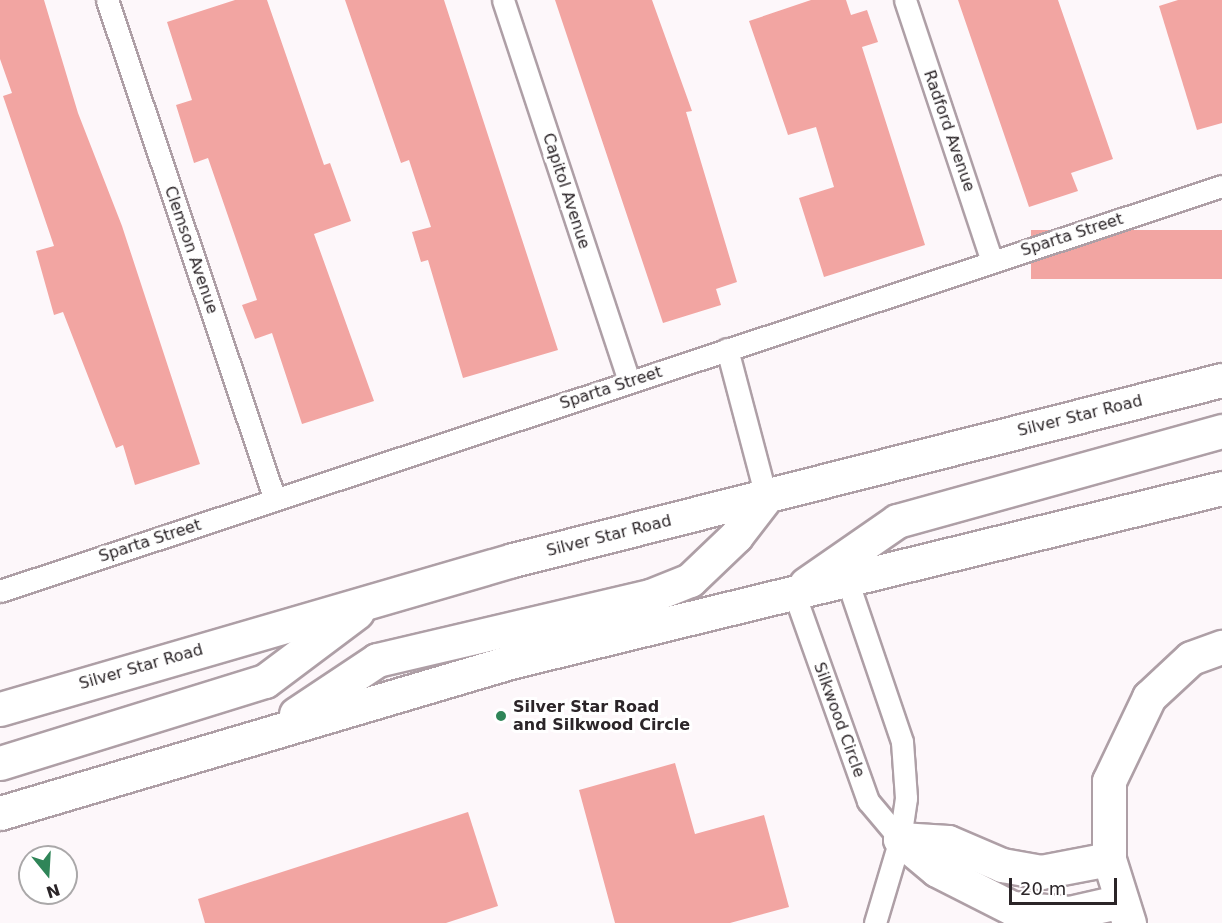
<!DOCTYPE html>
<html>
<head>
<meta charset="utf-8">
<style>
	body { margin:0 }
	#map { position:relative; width:1222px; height:923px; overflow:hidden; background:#fdf7fa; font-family:"DejaVu Sans",sans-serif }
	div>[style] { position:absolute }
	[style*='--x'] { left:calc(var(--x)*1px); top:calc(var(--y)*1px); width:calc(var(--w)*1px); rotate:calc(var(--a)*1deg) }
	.building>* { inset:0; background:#f2a5a2; transform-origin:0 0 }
	.roads { filter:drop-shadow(2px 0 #ae9fa6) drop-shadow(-2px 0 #ae9fa6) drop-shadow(0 2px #ae9fa6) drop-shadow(0 -2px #ae9fa6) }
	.lane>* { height:21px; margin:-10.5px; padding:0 10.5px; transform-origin:10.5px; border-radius:10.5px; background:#fff }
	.street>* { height:33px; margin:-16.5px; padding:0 16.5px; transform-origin:16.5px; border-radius:16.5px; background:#fff }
	.secondary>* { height:33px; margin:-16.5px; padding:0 16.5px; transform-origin:16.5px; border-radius:16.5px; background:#fff }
	.dots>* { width:16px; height:16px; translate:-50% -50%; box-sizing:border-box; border:3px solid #fff; border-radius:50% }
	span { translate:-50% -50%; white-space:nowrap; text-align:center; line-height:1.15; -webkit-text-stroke:6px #fff; paint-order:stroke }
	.street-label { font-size:16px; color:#2b2528 }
	.poi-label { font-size:16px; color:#2b2528; font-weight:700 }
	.left { translate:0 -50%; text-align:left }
	.north { position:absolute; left:18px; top:845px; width:60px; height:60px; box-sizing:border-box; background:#fff; border:2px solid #aaa8a9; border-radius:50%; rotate:162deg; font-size:16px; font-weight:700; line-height:24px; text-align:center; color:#2b2528 }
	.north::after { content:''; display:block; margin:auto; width:21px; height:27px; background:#2f8558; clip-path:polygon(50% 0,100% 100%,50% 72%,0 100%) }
	.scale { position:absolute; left:1009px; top:878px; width:108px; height:27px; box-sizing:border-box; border:3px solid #2b2528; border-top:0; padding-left:8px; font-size:18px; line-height:21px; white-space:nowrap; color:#2b2528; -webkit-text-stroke:4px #fff; paint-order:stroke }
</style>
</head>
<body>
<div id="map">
	<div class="building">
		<div style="clip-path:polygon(0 0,44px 0,78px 113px,122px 226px,200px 464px,135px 485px,123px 445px,116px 448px,63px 312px,54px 315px,36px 251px,54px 246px,3px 96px,12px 93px,0 59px)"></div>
		<div style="clip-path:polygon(235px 0,267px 0,324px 165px,330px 163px,351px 221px,314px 234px,374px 401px,302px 424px,272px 333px,255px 339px,242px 305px,257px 300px,208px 158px,194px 163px,176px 105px,192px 100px,167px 22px)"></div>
		<div style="clip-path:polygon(345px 0,444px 0,558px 350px,463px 378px,428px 260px,421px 262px,412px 232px,431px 227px,409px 160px,401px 163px)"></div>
		<div style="clip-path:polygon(555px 0,652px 0,692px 111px,686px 112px,737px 282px,716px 289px,721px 305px,663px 323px)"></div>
		<div style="clip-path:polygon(811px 0,846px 0,851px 15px,867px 10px,878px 42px,862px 47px,925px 245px,824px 277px,799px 198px,834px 187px,816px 127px,788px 135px,749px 21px)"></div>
		<div style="clip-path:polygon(958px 0,1058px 0,1113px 159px,1071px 173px,1078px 191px,1029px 207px)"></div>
		<div style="clip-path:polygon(1178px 0,1222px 0,1222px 123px,1197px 130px,1159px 6px)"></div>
		<div style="left:1222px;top:230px;width:49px;height:191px;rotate:90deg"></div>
		<div style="clip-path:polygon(675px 763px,695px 834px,764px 815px,789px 907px,730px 923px,615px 923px,579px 790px)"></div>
		<div style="clip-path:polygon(468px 812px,498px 906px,446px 923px,205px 923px,198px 899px)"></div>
	</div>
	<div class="roads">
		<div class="lane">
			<div style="--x:107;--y:0;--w:527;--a:71.43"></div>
			<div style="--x:503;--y:0;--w:402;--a:71.7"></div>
			<div style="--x:905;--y:0;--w:275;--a:71.6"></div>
			<div style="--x:727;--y:349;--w:153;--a:75.2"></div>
			<div style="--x:847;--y:580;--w:171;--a:71.2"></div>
			<div style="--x:902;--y:742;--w:56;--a:85.9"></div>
			<div style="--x:906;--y:798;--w:41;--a:98.3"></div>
			<div style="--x:900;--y:839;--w:88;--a:106.6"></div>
			<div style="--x:0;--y:591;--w:1287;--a:-18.34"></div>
			<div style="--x:794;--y:593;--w:221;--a:70.4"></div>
			<div style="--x:868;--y:801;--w:50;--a:49.9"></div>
		</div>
		<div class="street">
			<div style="--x:900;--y:839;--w:48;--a:40"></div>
			<div style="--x:937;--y:870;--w:84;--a:26.9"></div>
			<div style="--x:1012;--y:908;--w:57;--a:5"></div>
			<div style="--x:1069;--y:913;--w:54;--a:-12.8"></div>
			<div style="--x:900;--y:839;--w:48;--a:3.6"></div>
			<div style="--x:948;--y:842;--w:59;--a:23.1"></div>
			<div style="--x:1002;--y:865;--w:40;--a:10"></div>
			<div style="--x:1041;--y:872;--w:69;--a:-10.8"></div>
			<div style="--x:1129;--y:923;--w:67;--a:-107.4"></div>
			<div style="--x:1109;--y:859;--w:78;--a:-90"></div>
			<div style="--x:1109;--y:781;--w:93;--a:-64.5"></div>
			<div style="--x:1149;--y:697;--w:57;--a:-42.9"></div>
			<div style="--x:1191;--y:658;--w:33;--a:-20"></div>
		</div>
		<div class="secondary">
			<div style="--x:806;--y:584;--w:111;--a:-34.7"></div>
			<div style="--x:897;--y:521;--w:337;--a:-15.5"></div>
			<div style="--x:0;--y:709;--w:534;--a:-16.2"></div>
			<div style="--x:513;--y:560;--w:731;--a:-14.25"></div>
			<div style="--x:296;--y:714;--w:97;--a:-33.7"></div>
			<div style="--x:377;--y:660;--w:280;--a:-13.2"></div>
			<div style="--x:650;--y:596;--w:43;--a:-21.8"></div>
			<div style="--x:690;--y:580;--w:64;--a:-43.7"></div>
			<div style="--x:736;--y:536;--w:49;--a:-52.4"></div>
			<div style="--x:0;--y:763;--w:277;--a:-17.2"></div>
			<div style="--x:265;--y:681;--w:115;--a:-36.9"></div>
			<div style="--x:0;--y:813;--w:532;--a:-16.49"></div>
			<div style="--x:510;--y:662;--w:733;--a:-13.73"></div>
		</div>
	</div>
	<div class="dots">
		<div style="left:501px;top:716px;background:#2f8558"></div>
	</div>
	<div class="street-label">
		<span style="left:949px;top:131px;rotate:71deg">Radford Avenue</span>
		<span style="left:566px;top:191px;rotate:72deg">Capitol Avenue</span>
		<span style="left:1072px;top:235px;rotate:-18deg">Sparta Street</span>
		<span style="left:191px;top:250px;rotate:71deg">Clemson Avenue</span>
		<span style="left:611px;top:388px;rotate:-18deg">Sparta Street</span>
		<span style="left:1080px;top:416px;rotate:-14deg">Silver Star Road</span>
		<span style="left:609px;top:536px;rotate:-14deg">Silver Star Road</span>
		<span style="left:150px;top:541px;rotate:-18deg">Sparta Street</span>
		<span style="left:141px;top:667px;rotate:-16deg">Silver Star Road</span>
		<span style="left:839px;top:720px;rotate:70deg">Silkwood Circle</span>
	</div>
	<div class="poi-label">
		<span class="left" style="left:513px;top:716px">Silver Star Road<br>and Silkwood Circle</span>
	</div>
	<div class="north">N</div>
	<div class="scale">20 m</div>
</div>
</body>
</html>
